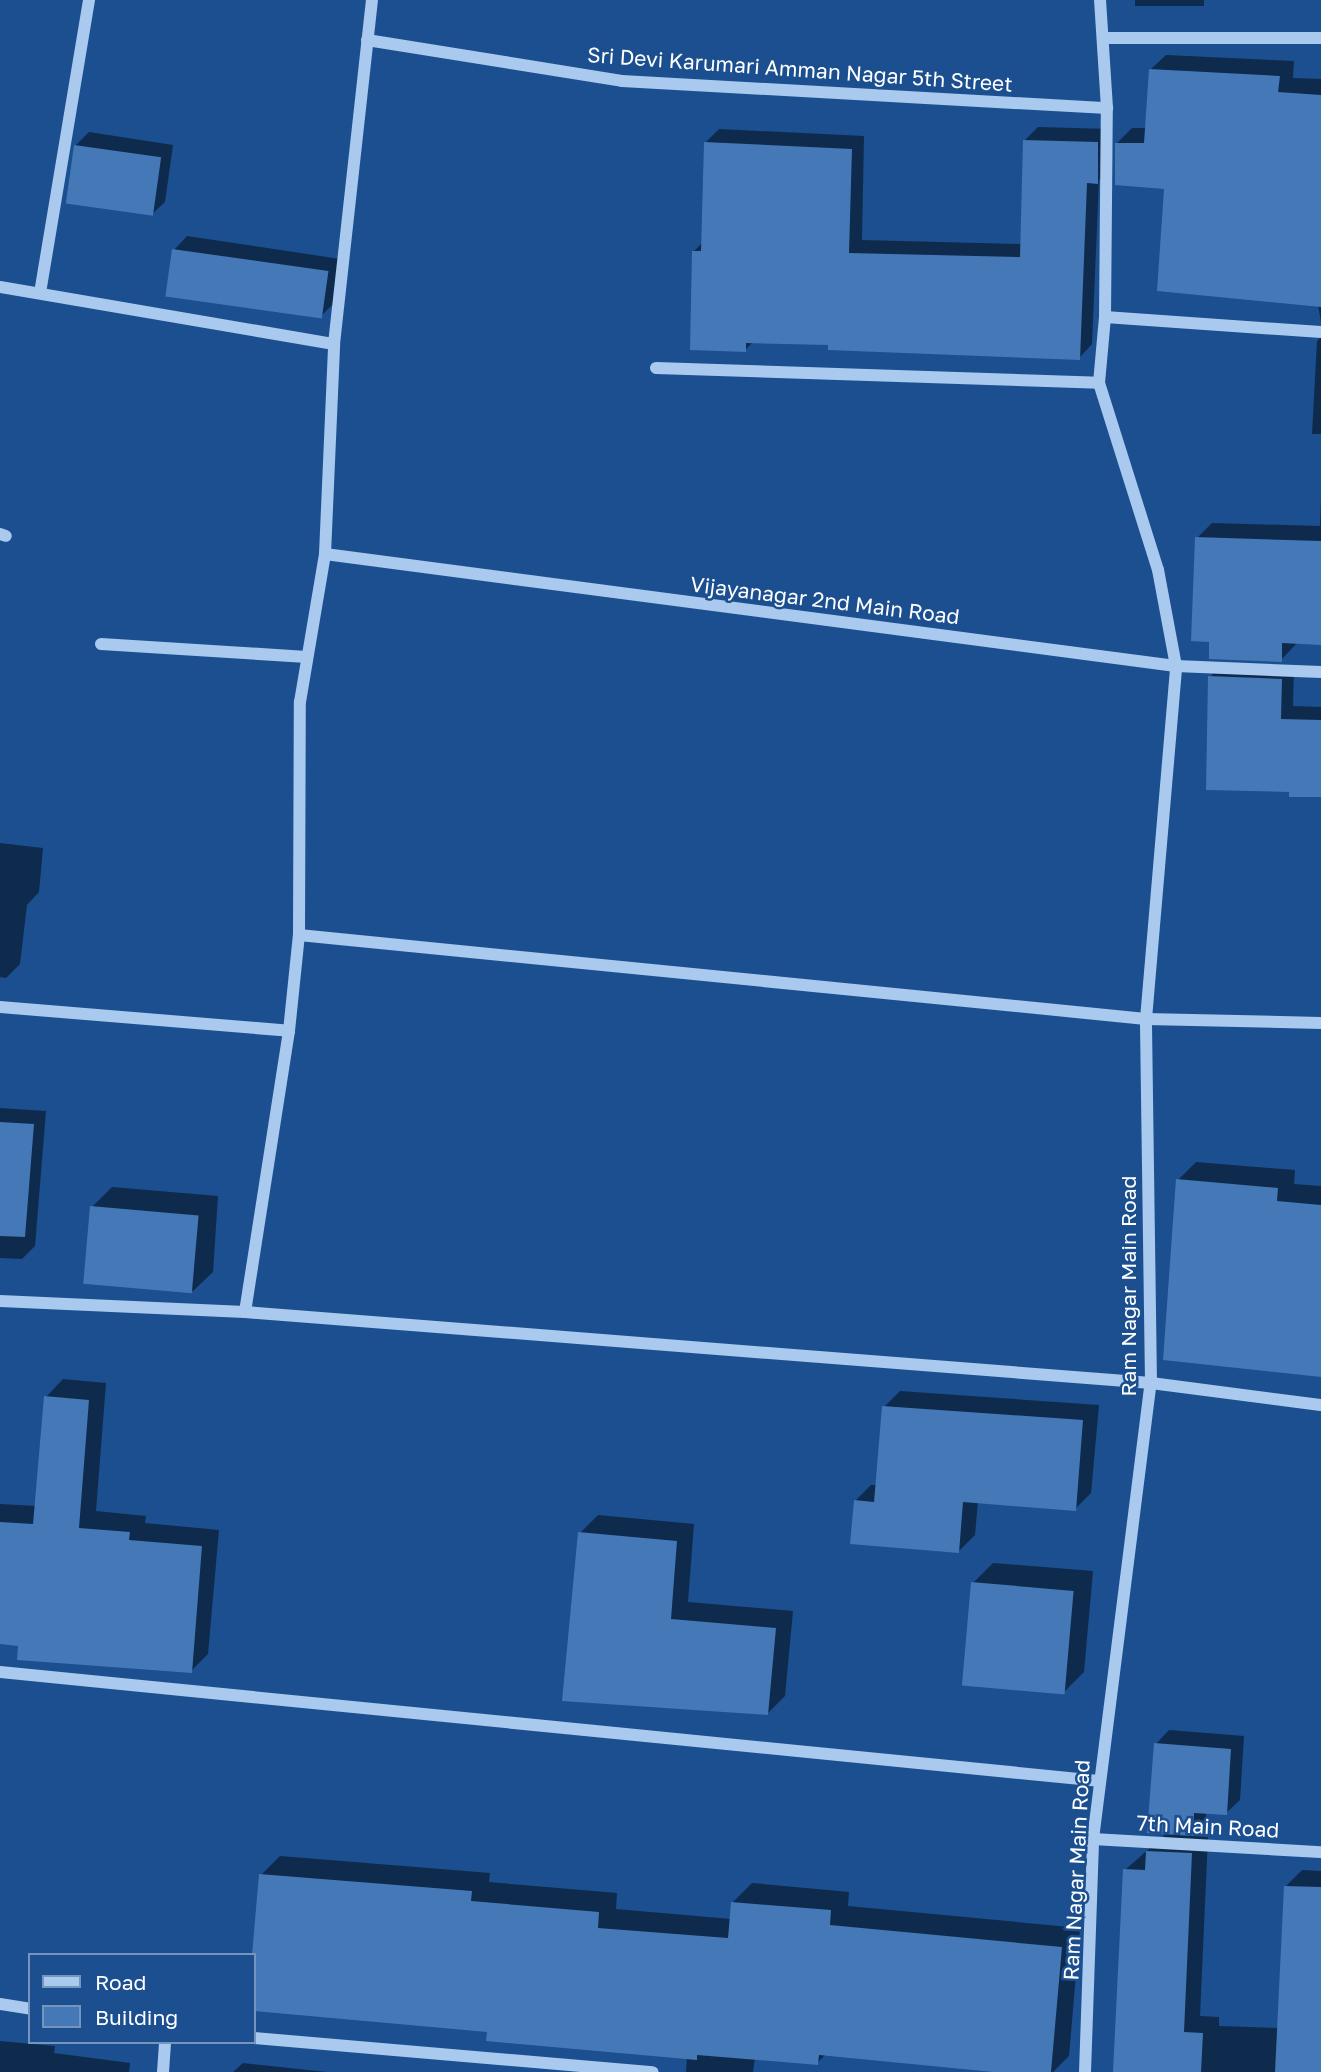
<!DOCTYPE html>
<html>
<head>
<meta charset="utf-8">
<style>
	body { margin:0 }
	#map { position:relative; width:1321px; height:2072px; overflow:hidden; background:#1b4f8f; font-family:"Golos Text",sans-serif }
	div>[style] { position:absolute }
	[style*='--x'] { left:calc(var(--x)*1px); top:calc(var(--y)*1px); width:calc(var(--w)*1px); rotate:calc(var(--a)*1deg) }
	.shadow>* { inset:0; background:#0007; transform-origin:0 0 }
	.building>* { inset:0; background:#4478b7; transform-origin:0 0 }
	.minor>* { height:12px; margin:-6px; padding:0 6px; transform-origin:6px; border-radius:6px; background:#a9c9ee }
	span { translate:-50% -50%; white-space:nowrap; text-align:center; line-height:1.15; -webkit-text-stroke:5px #1b4f8f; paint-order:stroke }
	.street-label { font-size:21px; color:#fff }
	.legend { position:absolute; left:28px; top:1953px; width:228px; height:91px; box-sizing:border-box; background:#1b4f8f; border:2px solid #7695bc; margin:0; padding:9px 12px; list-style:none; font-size:21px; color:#fff }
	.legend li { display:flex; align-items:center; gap:14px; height:35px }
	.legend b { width:35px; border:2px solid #7695bc }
</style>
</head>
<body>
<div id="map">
	<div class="shadow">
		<div style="left:1135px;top:0;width:69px;height:6px"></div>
		<div style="clip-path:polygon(1166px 55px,1294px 61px,1293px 78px,1321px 79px,1321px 322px,1318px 305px,1117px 143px,1132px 128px,1146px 128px,1150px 70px)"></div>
		<div style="clip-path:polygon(1038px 127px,1111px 129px,1110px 169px,1099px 180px,1092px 344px,1079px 358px,830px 343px,754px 341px,745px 350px,694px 251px,703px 242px,706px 142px,719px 129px,864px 136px,862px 240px,1022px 244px,1025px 140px)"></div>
		<div style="clip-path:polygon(89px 132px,173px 145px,165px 202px,151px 215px,75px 146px)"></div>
		<div style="clip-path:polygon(187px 236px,340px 259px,333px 304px,320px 317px,174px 250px)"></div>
		<div style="clip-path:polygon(1321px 337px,1321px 434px,1312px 434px,1317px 341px)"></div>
		<div style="clip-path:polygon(1321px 498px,1321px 644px,1297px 643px,1281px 660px,1211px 640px,1197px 538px,1212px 523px,1320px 526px)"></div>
		<div style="clip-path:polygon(1224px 663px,1294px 666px,1293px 706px,1321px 707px,1321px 795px,1291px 790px,1210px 677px)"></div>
		<div style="clip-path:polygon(0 843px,43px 848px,39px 892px,27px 905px,20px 964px,6px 978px,0 977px)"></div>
		<div style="clip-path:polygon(0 1108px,46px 1111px,35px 1246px,22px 1259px,0 1258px)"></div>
		<div style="clip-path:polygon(1196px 1162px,1295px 1170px,1294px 1184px,1321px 1186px,1321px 1374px,1178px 1180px)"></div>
		<div style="clip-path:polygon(112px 1187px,218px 1196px,213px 1272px,193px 1291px,92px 1207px)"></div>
		<div style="clip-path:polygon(63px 1379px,106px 1383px,96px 1511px,146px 1516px,145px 1523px,219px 1530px,208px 1654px,191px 1671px,0 1642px,0 1504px,36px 1506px,46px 1397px)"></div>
		<div style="clip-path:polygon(900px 1391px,1099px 1405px,1091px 1493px,1075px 1509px,978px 1501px,975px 1535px,959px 1551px,855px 1501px,871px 1485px,877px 1485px,884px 1407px)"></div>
		<div style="clip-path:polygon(598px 1515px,694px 1524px,688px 1602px,793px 1611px,785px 1696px,767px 1714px,580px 1533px)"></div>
		<div style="clip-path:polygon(993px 1563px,1093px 1571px,1084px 1672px,1064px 1692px,973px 1583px)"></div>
		<div style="clip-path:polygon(1169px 1730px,1244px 1736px,1240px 1800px,1226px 1813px,1206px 1812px,1206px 1821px,1191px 1836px,1208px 1837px,1200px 2016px,1219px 2017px,1219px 2026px,1279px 2028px,1285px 1887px,1302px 1870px,1321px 1871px,1321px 2072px,1115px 2072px,1125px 1870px,1167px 1833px,1156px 1744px)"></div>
		<div style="clip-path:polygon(280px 1856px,490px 1873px,489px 1882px,617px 1893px,616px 1909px,731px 1919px,733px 1902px,752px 1883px,849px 1892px,848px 1906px,1080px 1928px,1069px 2056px,1053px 2072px,826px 2054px,817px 2063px,755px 2058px,753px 2072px,686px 2072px,687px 2057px,489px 2030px,254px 2009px,261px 1875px)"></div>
		<div style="clip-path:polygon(0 2041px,55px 2046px,54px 2053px,130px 2063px,129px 2072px,0 2072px)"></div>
		<div style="clip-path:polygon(243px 2063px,327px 2072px,233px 2072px)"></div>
	</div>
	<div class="building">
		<div style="clip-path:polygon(1149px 69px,1280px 76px,1278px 92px,1321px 95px,1321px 307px,1157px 291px,1164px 189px,1115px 185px,1115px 143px,1144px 143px)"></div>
		<div style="clip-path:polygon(1023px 140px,1098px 142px,1098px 184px,1087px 183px,1080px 360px,828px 350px,828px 345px,746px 343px,746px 352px,690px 350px,692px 251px,701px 251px,704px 142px,852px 149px,849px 253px,1020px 257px)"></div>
		<div style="left:74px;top:145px;width:88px;height:59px;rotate:8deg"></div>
		<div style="left:172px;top:249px;width:158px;height:48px;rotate:8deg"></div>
		<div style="clip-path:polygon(1195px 537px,1321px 541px,1321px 645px,1282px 643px,1282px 662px,1209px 659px,1209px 642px,1191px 641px)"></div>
		<div style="clip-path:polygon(1208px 676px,1282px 679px,1281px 719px,1321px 720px,1321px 797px,1289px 797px,1289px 792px,1206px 790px)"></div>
		<div style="clip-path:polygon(0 1122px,34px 1124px,25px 1237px,0 1236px)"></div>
		<div style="clip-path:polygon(1176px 1179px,1278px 1188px,1277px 1201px,1321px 1205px,1321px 1377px,1163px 1360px)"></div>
		<div style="left:90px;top:1206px;width:109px;height:78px;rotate:5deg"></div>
		<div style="clip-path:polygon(44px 1396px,89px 1400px,79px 1528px,130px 1532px,129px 1540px,202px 1546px,192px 1673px,17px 1660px,18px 1646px,0 1644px,0 1522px,33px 1524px)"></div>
		<div style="clip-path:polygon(882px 1406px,1083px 1420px,1076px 1511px,963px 1502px,959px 1553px,850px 1544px,854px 1500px,874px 1502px)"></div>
		<div style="clip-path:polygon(578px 1532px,677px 1541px,671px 1619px,776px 1628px,768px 1715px,562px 1701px)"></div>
		<div style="left:971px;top:1582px;width:103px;height:104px;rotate:5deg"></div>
		<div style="clip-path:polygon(1154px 1743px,1231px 1749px,1227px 1815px,1194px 1813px,1193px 1836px,1147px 1833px)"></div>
		<div style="clip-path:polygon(1146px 1851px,1192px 1853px,1184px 2032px,1203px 2033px,1201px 2072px,1113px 2072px,1123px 1869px,1145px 1870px)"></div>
		<div style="clip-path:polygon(259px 1874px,472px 1891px,471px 1901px,599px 1912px,598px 1928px,728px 1938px,731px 1902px,831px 1910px,830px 1925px,1062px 1947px,1051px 2072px,993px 2072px,819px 2055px,818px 2065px,697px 2055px,697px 2060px,486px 2041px,487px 2032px,254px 2011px,252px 1955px)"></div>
		<div style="clip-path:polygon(1284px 1886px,1321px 1887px,1321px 2072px,1275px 2072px)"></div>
	</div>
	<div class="minor">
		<div style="--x:1103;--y:38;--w:218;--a:0"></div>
		<div style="--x:367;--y:40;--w:258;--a:9.1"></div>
		<div style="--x:622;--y:81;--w:486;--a:3.2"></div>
		<div style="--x:0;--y:287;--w:339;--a:9.7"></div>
		<div style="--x:40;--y:293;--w:297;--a:-80.5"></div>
		<div style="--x:1105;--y:317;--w:217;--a:4"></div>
		<div style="--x:656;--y:368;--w:443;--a:1.9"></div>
		<div style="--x:0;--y:534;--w:6;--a:18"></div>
		<div style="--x:325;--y:554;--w:858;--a:7.5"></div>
		<div style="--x:1176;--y:666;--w:145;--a:2.4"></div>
		<div style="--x:101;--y:644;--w:206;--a:3.6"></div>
		<div style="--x:299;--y:935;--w:851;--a:5.66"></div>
		<div style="--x:1146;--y:1019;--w:175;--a:1.3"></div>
		<div style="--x:0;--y:1007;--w:290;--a:4.7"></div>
		<div style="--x:0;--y:1301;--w:245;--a:2.6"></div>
		<div style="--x:245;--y:1312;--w:909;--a:4.48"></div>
		<div style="--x:1151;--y:1383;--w:171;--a:7.4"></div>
		<div style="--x:245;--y:1312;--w:284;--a:-81.1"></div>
		<div style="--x:289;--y:1031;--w:97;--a:-84.1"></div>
		<div style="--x:299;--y:935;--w:233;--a:-89.8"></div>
		<div style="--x:300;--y:702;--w:150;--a:-80.4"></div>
		<div style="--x:325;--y:554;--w:210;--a:-87.5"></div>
		<div style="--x:334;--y:344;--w:346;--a:-83.7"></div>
		<div style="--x:0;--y:1672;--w:1104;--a:5.66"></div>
		<div style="--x:1093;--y:1839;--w:228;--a:3.3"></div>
		<div style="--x:0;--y:2004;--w:30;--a:9"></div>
		<div style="--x:254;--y:2038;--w:400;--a:4.9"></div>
		<div style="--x:163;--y:2072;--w:30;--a:-86"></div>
		<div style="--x:1085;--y:2072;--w:233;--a:-88"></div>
		<div style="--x:1093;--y:1839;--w:460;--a:-82.8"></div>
		<div style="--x:1151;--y:1383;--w:364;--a:-90.8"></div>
		<div style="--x:1146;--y:1019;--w:354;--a:-85.1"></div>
		<div style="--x:1176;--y:666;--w:98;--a:-100.6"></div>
		<div style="--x:1158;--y:570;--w:196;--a:-107.5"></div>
		<div style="--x:1099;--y:383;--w:66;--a:-84.8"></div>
		<div style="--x:1105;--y:317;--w:209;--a:-89.5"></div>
		<div style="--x:1107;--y:108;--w:108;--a:-93.7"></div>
	</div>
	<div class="street-label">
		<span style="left:800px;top:69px;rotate:4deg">Sri Devi Karumari Amman Nagar 5th Street</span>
		<span style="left:825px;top:600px;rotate:7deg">Vijayanagar 2nd Main Road</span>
		<span style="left:1128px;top:1286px;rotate:-90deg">Ram Nagar Main Road</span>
		<span style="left:1208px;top:1826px;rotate:3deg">7th Main Road</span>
		<span style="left:1076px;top:1870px;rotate:-87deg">Ram Nagar Main Road</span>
	</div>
	<ul class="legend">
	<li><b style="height:9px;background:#a9c9ee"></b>Road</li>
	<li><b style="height:19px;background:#4478b7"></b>Building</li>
	</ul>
</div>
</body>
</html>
